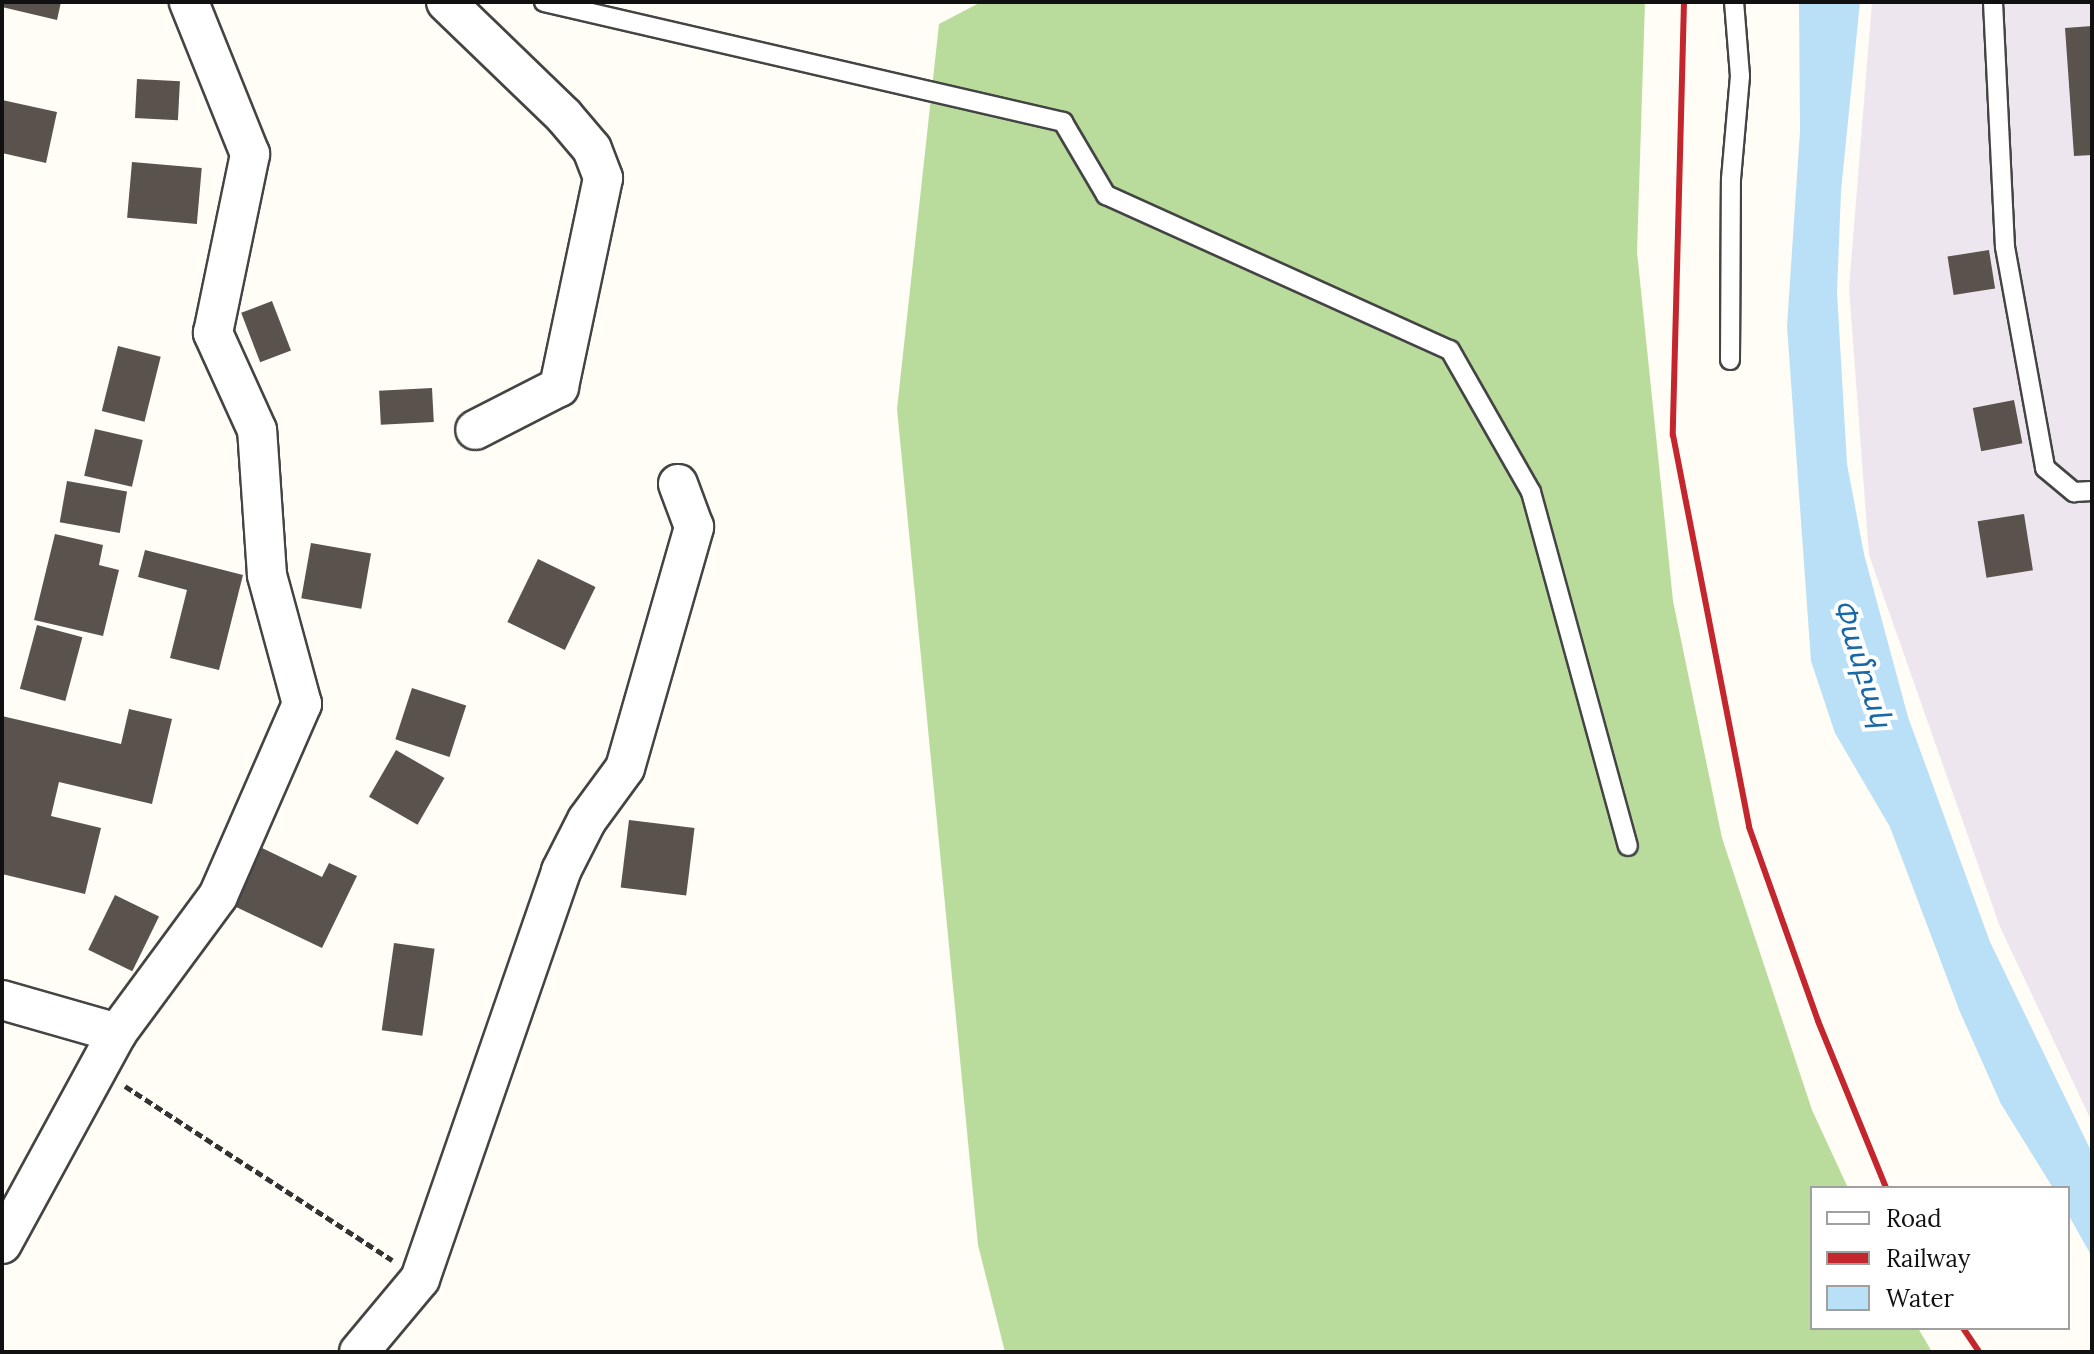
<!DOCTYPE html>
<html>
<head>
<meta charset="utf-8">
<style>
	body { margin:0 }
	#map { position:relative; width:2094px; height:1354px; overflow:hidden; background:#fffdf5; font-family:Lora,"Noto Sans Armenian",serif }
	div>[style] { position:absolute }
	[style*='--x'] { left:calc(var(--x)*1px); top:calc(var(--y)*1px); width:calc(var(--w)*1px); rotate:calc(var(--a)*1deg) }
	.industrial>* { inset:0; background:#eee6ef }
	.forest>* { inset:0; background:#b9dc9c }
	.water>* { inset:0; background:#b9e0f7 }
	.building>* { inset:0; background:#5a524d; transform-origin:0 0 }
	.path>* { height:5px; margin-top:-2.5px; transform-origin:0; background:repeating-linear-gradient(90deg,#333 0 8px,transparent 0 12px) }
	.roads { filter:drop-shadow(2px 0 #444) drop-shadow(-2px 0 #444) drop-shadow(0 2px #444) drop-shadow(0 -2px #444) }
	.lane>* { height:18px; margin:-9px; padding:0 9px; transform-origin:9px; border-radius:9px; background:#fff }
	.street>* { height:38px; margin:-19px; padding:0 19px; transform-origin:19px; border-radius:19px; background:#fff }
	.rail>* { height:6px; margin:-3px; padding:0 3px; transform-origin:3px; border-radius:3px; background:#c4262e }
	span { translate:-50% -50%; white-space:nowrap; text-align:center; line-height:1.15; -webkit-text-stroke:8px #fff; paint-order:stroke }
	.water-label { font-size:30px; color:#1768a6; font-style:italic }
	.frame { position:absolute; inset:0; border:4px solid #111; pointer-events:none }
	.legend { position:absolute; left:1810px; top:1186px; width:260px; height:144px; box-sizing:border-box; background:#fff; border:2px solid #a0a0a0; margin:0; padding:10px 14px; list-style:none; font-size:24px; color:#111 }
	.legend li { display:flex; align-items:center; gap:16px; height:40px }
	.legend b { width:40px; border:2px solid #a0a0a0 }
</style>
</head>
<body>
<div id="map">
	<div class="industrial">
		<div style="clip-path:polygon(1872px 2px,2092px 2px,2092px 1122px,2000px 927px,1869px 555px,1849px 288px)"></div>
	</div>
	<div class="forest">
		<div style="clip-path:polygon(981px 2px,1645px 2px,1637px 252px,1673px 601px,1722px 838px,1812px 1110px,1848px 1188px,1812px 1188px,1812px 1328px,1918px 1328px,1932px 1352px,1005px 1352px,978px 1245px,897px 409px,939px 24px)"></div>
	</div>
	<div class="water">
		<div style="clip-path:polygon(1799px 2px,1860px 2px,1841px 191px,1837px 292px,1847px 464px,1864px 554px,1908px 717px,1990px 942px,2092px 1153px,2092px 1257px,2068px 1214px,2068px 1188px,2053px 1188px,2001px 1104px,1960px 1012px,1890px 827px,1835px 733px,1811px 661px,1787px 326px,1800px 131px)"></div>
	</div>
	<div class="building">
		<div style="clip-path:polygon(3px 2px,61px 2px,57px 20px,2px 7px)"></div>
		<div style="clip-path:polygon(2092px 26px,2092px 155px,2074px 156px,2065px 28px)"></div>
		<div style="left:137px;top:79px;width:43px;height:39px;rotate:3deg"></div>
		<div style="clip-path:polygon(2px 100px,57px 112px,46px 163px,2px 153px)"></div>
		<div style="left:132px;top:162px;width:70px;height:56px;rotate:5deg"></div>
		<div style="left:1989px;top:250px;width:39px;height:42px;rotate:81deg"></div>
		<div style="left:272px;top:301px;width:53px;height:33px;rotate:69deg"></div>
		<div style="left:118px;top:346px;width:44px;height:67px;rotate:14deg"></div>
		<div style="left:432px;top:388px;width:34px;height:53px;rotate:87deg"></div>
		<div style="left:2014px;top:400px;width:44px;height:42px;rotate:79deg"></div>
		<div style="left:95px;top:429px;width:49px;height:48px;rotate:13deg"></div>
		<div style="left:67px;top:481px;width:61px;height:42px;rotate:10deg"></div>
		<div style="left:2024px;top:514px;width:57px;height:47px;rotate:81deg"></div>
		<div style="clip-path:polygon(55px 534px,103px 545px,99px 565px,119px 570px,103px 636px,34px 620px)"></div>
		<div style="left:311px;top:543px;width:61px;height:56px;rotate:10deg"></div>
		<div style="clip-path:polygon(145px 550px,243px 575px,219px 670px,170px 658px,187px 590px,138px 577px)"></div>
		<div style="left:538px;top:559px;width:64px;height:70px;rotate:26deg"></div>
		<div style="left:37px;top:625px;width:47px;height:66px;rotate:15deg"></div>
		<div style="left:412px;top:688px;width:57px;height:54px;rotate:18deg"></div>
		<div style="clip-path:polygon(129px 709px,172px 719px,152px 804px,59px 782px,51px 816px,101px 828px,85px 894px,2px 874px,2px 716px,121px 744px)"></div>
		<div style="left:396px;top:750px;width:56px;height:54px;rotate:30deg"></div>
		<div style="left:629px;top:820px;width:66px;height:68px;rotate:7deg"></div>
		<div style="clip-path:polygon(260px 847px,322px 877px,329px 863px,357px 876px,322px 948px,232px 905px)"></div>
		<div style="left:115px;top:895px;width:49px;height:61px;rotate:26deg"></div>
		<div style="left:394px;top:943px;width:41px;height:88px;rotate:8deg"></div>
	</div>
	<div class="path">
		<div style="--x:125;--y:1086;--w:319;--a:33.1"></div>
	</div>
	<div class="roads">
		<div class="lane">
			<div style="--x:544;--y:2;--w:533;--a:13.02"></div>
			<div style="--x:1063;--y:122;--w:85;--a:59.5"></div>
			<div style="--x:1106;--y:195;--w:377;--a:24.3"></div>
			<div style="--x:1450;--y:350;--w:163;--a:60.3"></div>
			<div style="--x:1531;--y:492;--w:367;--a:74.7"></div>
			<div style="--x:1993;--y:2;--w:245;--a:87.2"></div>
			<div style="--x:2005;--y:247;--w:225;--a:79.7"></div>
			<div style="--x:2045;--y:468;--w:38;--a:40"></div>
			<div style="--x:2074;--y:492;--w:18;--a:-3"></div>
			<div style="--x:1730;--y:360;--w:181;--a:-89.7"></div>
			<div style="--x:1731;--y:179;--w:103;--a:-85"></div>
			<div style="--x:1740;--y:76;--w:74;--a:-94.6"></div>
		</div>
		<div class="street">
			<div style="--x:446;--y:2;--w:164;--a:44"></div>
			<div style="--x:564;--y:116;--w:43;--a:49.7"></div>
			<div style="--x:592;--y:149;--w:31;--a:69"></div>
			<div style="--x:603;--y:178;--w:214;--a:101.9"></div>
			<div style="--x:559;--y:387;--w:94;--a:152.9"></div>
			<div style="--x:2;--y:1000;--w:120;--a:16"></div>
			<div style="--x:2;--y:1244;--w:240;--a:-61.4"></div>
			<div style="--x:117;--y:1033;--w:170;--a:-53.6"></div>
			<div style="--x:218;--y:896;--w:210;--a:-66.4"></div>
			<div style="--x:302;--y:704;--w:134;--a:-105.2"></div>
			<div style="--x:267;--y:575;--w:145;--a:-93.9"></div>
			<div style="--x:257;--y:430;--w:107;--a:-114.4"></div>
			<div style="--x:213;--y:333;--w:183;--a:-78.3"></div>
			<div style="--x:250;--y:154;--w:164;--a:-111.9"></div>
			<div style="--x:359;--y:1352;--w:95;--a:-50.1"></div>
			<div style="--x:420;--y:1279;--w:432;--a:-70.9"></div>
			<div style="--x:561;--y:871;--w:57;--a:-63"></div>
			<div style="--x:587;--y:820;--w:64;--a:-53.8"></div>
			<div style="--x:625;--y:768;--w:251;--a:-74"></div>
			<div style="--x:694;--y:527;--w:46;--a:-110.4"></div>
		</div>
	</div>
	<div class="rail">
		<div style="--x:1684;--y:2;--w:433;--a:91.5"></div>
		<div style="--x:1673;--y:435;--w:399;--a:79"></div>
		<div style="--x:1749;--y:827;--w:206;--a:70.4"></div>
		<div style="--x:1818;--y:1021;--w:180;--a:67.8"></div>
		<div style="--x:1963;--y:1328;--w:29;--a:56"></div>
	</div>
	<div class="water-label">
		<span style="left:1863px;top:663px;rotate:72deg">Փամբակ</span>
	</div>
	<div class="frame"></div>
	<ul class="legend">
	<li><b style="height:10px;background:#fff"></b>Road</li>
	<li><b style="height:10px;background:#c4262e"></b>Railway</li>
	<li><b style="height:22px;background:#b9e0f7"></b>Water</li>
	</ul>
</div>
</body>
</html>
